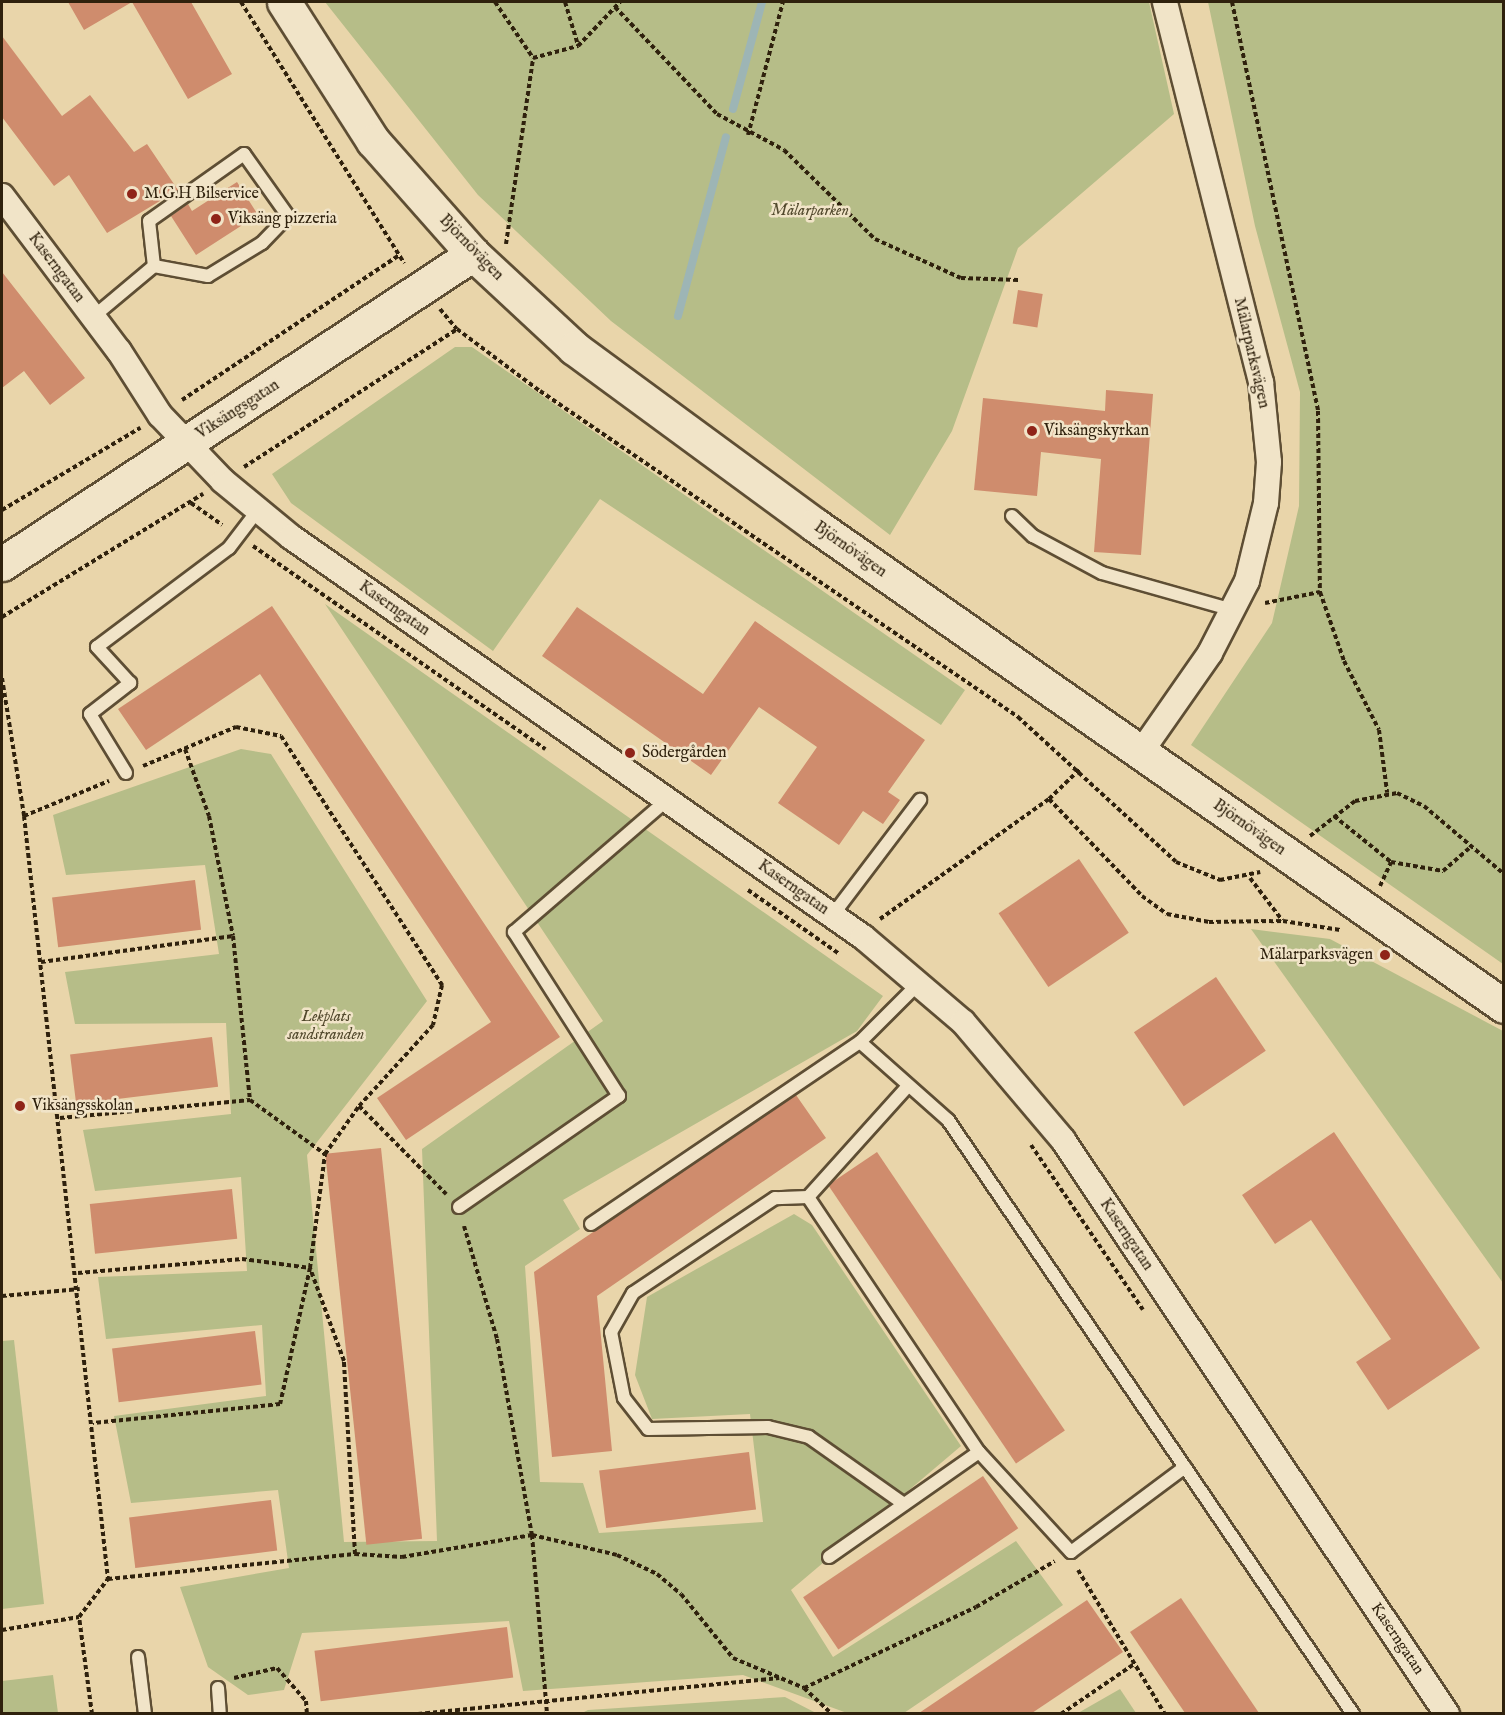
<!DOCTYPE html>
<html>
<head>
<meta charset="utf-8">
<style>
	body { margin:0 }
	#map { position:relative; width:1505px; height:1715px; overflow:hidden; background:#e9d5aa; font-family:"IM FELL English",serif }
	div>[style] { position:absolute }
	[style*='--x'] { left:calc(var(--x)*1px); top:calc(var(--y)*1px); width:calc(var(--w)*1px); rotate:calc(var(--a)*1deg) }
	.green>* { inset:0; background:#b6bd88 }
	.stream>* { height:8px; margin:-4px; padding:0 4px; transform-origin:4px; border-radius:4px; background:#9db5b5 }
	.building>* { inset:0; background:#cf8c6d; transform-origin:0 0 }
	.path>* { height:4px; margin-top:-2px; transform-origin:0; background:repeating-linear-gradient(90deg,#2f210d 0 4.5px,transparent 0 7.5px) }
	.roads { filter:drop-shadow(2px 0 #5e4e34) drop-shadow(-2px 0 #5e4e34) drop-shadow(0 2px #5e4e34) drop-shadow(0 -2px #5e4e34) }
	.lane>* { height:12px; margin:-6px; padding:0 6px; transform-origin:6px; border-radius:6px; background:#f1e4c8 }
	.street>* { height:24px; margin:-12px; padding:0 12px; transform-origin:12px; border-radius:12px; background:#f1e4c8 }
	.secondary>* { height:33px; margin:-16.5px; padding:0 16.5px; transform-origin:16.5px; border-radius:16.5px; background:#f1e4c8 }
	.dots>* { width:16px; height:16px; translate:-50% -50%; box-sizing:border-box; border:3px solid #f1e4c8; border-radius:50% }
	span { translate:-50% -50%; white-space:nowrap; text-align:center; line-height:1.15; -webkit-text-stroke:5px #f1e4c8; paint-order:stroke }
	.poi-label { font-size:16px; color:#2f210d }
	.left { translate:0 -50%; text-align:left }
	.right { translate:-100% -50%; text-align:right }
	.park-label { font-size:16px; color:#51482c; font-style:italic }
	.street-label { font-size:16px; color:#2f210d }
	.frame { position:absolute; inset:0; border:3px solid #2f210d; pointer-events:none }
</style>
</head>
<body>
<div id="map">
	<div class="green">
		<div style="clip-path:polygon(325px 2px,1149px 2px,1174px 114px,1018px 248px,952px 431px,890px 535px,611px 321px,478px 195px)"></div>
		<div style="clip-path:polygon(1208px 2px,1503px 2px,1503px 964px,1191px 745px,1272px 623px,1299px 506px,1300px 392px,1255px 226px)"></div>
		<div style="clip-path:polygon(455px 347px,472px 347px,965px 690px,941px 725px,600px 499px,493px 651px,291px 503px,272px 474px)"></div>
		<div style="clip-path:polygon(325px 604px,883px 996px,857px 1031px,563px 1200px,580px 1229px,525px 1266px,540px 1482px,583px 1483px,599px 1533px,763px 1522px,750px 1414px,652px 1419px,635px 1375px,647px 1297px,794px 1214px,812px 1225px,961px 1446px,791px 1590px,833px 1657px,1016px 1541px,1063px 1605px,904px 1713px,847px 1713px,743px 1675px,523px 1691px,509px 1621px,302px 1633px,284px 1690px,248px 1695px,208px 1667px,180px 1587px,289px 1568px,278px 1490px,131px 1503px,114px 1416px,266px 1396px,262px 1325px,106px 1339px,98px 1277px,247px 1271px,241px 1177px,95px 1191px,83px 1130px,231px 1114px,226px 1023px,75px 1024px,65px 972px,219px 954px,205px 865px,66px 875px,53px 815px,241px 749px,271px 754px,427px 1001px,307px 1155px,344px 1542px,437px 1541px,422px 1149px,603px 1021px)"></div>
		<div style="clip-path:polygon(1251px 929px,1330px 939px,1503px 1031px,1503px 1283px)"></div>
		<div style="clip-path:polygon(14px 1340px,44px 1604px,2px 1609px,2px 1341px)"></div>
		<div style="clip-path:polygon(53px 1675px,58px 1713px,2px 1713px,2px 1681px)"></div>
		<div style="clip-path:polygon(1120px 1689px,1136px 1713px,1078px 1713px)"></div>
		<div style="clip-path:polygon(785px 1697px,816px 1713px,582px 1713px,588px 1710px)"></div>
	</div>
	<div class="stream">
		<div style="--x:733;--y:109;--w:111;--a:-74.8"></div>
		<div style="--x:678;--y:316;--w:185;--a:-75"></div>
	</div>
	<div class="building">
		<div style="clip-path:polygon(68px 2px,191px 2px,232px 74px,188px 99px,132px 2px,84px 30px)"></div>
		<div style="clip-path:polygon(2px 36px,62px 116px,90px 95px,134px 152px,147px 144px,178px 190px,107px 233px,69px 175px,54px 186px,2px 117px)"></div>
		<div style="clip-path:polygon(237px 182px,258px 215px,196px 255px,171px 216px,188px 204px,192px 211px)"></div>
		<div style="clip-path:polygon(2px 272px,85px 378px,50px 405px,24px 371px,2px 388px)"></div>
		<div style="left:1018px;top:290px;width:25px;height:34px;rotate:9deg"></div>
		<div style="clip-path:polygon(1106px 390px,1153px 394px,1141px 555px,1094px 552px,1101px 459px,1041px 452px,1037px 496px,974px 490px,983px 398px,1105px 411px)"></div>
		<div style="clip-path:polygon(272px 606px,560px 1037px,406px 1140px,377px 1098px,491px 1022px,260px 674px,146px 750px,118px 709px)"></div>
		<div style="clip-path:polygon(577px 607px,703px 694px,755px 621px,925px 740px,888px 792px,900px 800px,883px 824px,863px 811px,839px 845px,778px 803px,817px 747px,759px 707px,711px 775px,542px 656px)"></div>
		<div style="left:1079px;top:859px;width:89px;height:97px;rotate:56deg"></div>
		<div style="left:195px;top:880px;width:50px;height:144px;rotate:83deg"></div>
		<div style="left:1216px;top:977px;width:89px;height:99px;rotate:56deg"></div>
		<div style="left:212px;top:1037px;width:50px;height:143px;rotate:83deg"></div>
		<div style="clip-path:polygon(796px 1095px,826px 1138px,597px 1296px,612px 1451px,552px 1457px,534px 1272px)"></div>
		<div style="clip-path:polygon(1334px 1132px,1480px 1348px,1388px 1410px,1356px 1362px,1391px 1339px,1311px 1220px,1275px 1244px,1242px 1195px)"></div>
		<div style="left:381px;top:1148px;width:393px;height:56px;rotate:84deg"></div>
		<div style="left:877px;top:1152px;width:336px;height:59px;rotate:56deg"></div>
		<div style="left:232px;top:1189px;width:50px;height:143px;rotate:84deg"></div>
		<div style="left:255px;top:1331px;width:54px;height:144px;rotate:83deg"></div>
		<div style="left:749px;top:1452px;width:58px;height:151px;rotate:83deg"></div>
		<div style="left:983px;top:1476px;width:63px;height:217px;rotate:56deg"></div>
		<div style="left:271px;top:1500px;width:51px;height:143px;rotate:83deg"></div>
		<div style="clip-path:polygon(1181px 1598px,1259px 1713px,1185px 1713px,1130px 1632px)"></div>
		<div style="clip-path:polygon(1087px 1600px,1123px 1652px,1032px 1713px,919px 1713px)"></div>
		<div style="left:507px;top:1627px;width:51px;height:194px;rotate:83deg"></div>
	</div>
	<div class="path">
		<div style="--x:241;--y:2;--w:308;--a:58"></div>
		<div style="--x:495;--y:2;--w:68;--a:55.8"></div>
		<div style="--x:533;--y:58;--w:47;--a:-14.9"></div>
		<div style="--x:578;--y:46;--w:61;--a:-46.3"></div>
		<div style="--x:565;--y:2;--w:45;--a:73.2"></div>
		<div style="--x:1232;--y:2;--w:418;--a:78.1"></div>
		<div style="--x:1318;--y:411;--w:181;--a:89.4"></div>
		<div style="--x:1320;--y:592;--w:73;--a:70.8"></div>
		<div style="--x:1344;--y:661;--w:77;--a:63.1"></div>
		<div style="--x:1379;--y:730;--w:63;--a:82.6"></div>
		<div style="--x:615;--y:7;--w:148;--a:46.4"></div>
		<div style="--x:717;--y:114;--w:76;--a:28.2"></div>
		<div style="--x:784;--y:150;--w:127;--a:44.4"></div>
		<div style="--x:875;--y:239;--w:94;--a:24.4"></div>
		<div style="--x:961;--y:278;--w:58;--a:2"></div>
		<div style="--x:748;--y:135;--w:138;--a:-75.3"></div>
		<div style="--x:506;--y:244;--w:188;--a:-81.7"></div>
		<div style="--x:440;--y:309;--w:26;--a:50"></div>
		<div style="--x:457;--y:329;--w:104;--a:36.8"></div>
		<div style="--x:540;--y:391;--w:579;--a:34.29"></div>
		<div style="--x:1018;--y:717;--w:214;--a:42.5"></div>
		<div style="--x:1176;--y:862;--w:48;--a:22.2"></div>
		<div style="--x:1220;--y:880;--w:41;--a:-11.3"></div>
		<div style="--x:182;--y:400;--w:260;--a:-33.7"></div>
		<div style="--x:244;--y:467;--w:254;--a:-32.9"></div>
		<div style="--x:191;--y:503;--w:38;--a:35"></div>
		<div style="--x:2;--y:510;--w:161;--a:-30.7"></div>
		<div style="--x:253;--y:546;--w:356;--a:34.8"></div>
		<div style="--x:1265;--y:603;--w:56;--a:-11.3"></div>
		<div style="--x:2;--y:617;--w:236;--a:-31.5"></div>
		<div style="--x:2;--y:678;--w:140;--a:80.9"></div>
		<div style="--x:24;--y:816;--w:768;--a:83.72"></div>
		<div style="--x:185;--y:749;--w:71;--a:70.3"></div>
		<div style="--x:209;--y:816;--w:122;--a:78.7"></div>
		<div style="--x:233;--y:936;--w:165;--a:84.1"></div>
		<div style="--x:250;--y:1100;--w:92;--a:35.8"></div>
		<div style="--x:143;--y:766;--w:101;--a:-22.8"></div>
		<div style="--x:236;--y:727;--w:46;--a:11.3"></div>
		<div style="--x:281;--y:736;--w:297;--a:57.1"></div>
		<div style="--x:442;--y:985;--w:41;--a:102.7"></div>
		<div style="--x:433;--y:1025;--w:110;--a:132.4"></div>
		<div style="--x:1049;--y:799;--w:134;--a:46.2"></div>
		<div style="--x:1142;--y:896;--w:31;--a:36"></div>
		<div style="--x:1167;--y:914;--w:43;--a:10.8"></div>
		<div style="--x:1209;--y:922;--w:74;--a:-0.8"></div>
		<div style="--x:1283;--y:921;--w:58;--a:9"></div>
		<div style="--x:24;--y:816;--w:92;--a:-22.4"></div>
		<div style="--x:1334;--y:816;--w:73;--a:38.9"></div>
		<div style="--x:1391;--y:862;--w:53;--a:9.8"></div>
		<div style="--x:1443;--y:871;--w:38;--a:-41"></div>
		<div style="--x:1310;--y:836;--w:57;--a:-37.9"></div>
		<div style="--x:1355;--y:801;--w:43;--a:-10.8"></div>
		<div style="--x:1397;--y:793;--w:30;--a:26"></div>
		<div style="--x:1424;--y:806;--w:105;--a:40.4"></div>
		<div style="--x:1250;--y:878;--w:53;--a:52.7"></div>
		<div style="--x:1380;--y:886;--w:26;--a:-65"></div>
		<div style="--x:748;--y:890;--w:110;--a:35"></div>
		<div style="--x:880;--y:919;--w:207;--a:-35.4"></div>
		<div style="--x:1049;--y:799;--w:43;--a:-44.1"></div>
		<div style="--x:41;--y:962;--w:194;--a:-7.7"></div>
		<div style="--x:60;--y:1118;--w:191;--a:-5.4"></div>
		<div style="--x:1031;--y:1145;--w:199;--a:55.8"></div>
		<div style="--x:464;--y:1226;--w:118;--a:73.7"></div>
		<div style="--x:497;--y:1339;--w:199;--a:79.9"></div>
		<div style="--x:532;--y:1535;--w:180;--a:85.2"></div>
		<div style="--x:78;--y:1273;--w:165;--a:-4.9"></div>
		<div style="--x:242;--y:1259;--w:69;--a:7.5"></div>
		<div style="--x:310;--y:1268;--w:139;--a:102.4"></div>
		<div style="--x:280;--y:1404;--w:188;--a:174.2"></div>
		<div style="--x:2;--y:1296;--w:78;--a:-5.1"></div>
		<div style="--x:355;--y:1554;--w:193;--a:-93.3"></div>
		<div style="--x:344;--y:1361;--w:99;--a:-110.1"></div>
		<div style="--x:310;--y:1268;--w:115;--a:-82.5"></div>
		<div style="--x:325;--y:1154;--w:59;--a:-54.7"></div>
		<div style="--x:359;--y:1106;--w:124;--a:45.3"></div>
		<div style="--x:1078;--y:1570;--w:168;--a:58.9"></div>
		<div style="--x:2;--y:1630;--w:78;--a:-9.6"></div>
		<div style="--x:234;--y:1678;--w:44;--a:-13.1"></div>
		<div style="--x:277;--y:1668;--w:44;--a:48.7"></div>
		<div style="--x:306;--y:1701;--w:13;--a:86"></div>
		<div style="--x:804;--y:1688;--w:190;--a:-25.2"></div>
		<div style="--x:976;--y:1607;--w:91;--a:-30.2"></div>
		<div style="--x:92;--y:1714;--w:98;--a:-97.6"></div>
		<div style="--x:79;--y:1617;--w:48;--a:-52.7"></div>
		<div style="--x:108;--y:1579;--w:248;--a:-5.8"></div>
		<div style="--x:355;--y:1554;--w:47;--a:3.7"></div>
		<div style="--x:402;--y:1557;--w:132;--a:-9.6"></div>
		<div style="--x:532;--y:1535;--w:87;--a:13.2"></div>
		<div style="--x:617;--y:1555;--w:44;--a:25.4"></div>
		<div style="--x:657;--y:1574;--w:31;--a:40"></div>
		<div style="--x:681;--y:1594;--w:82;--a:50.9"></div>
		<div style="--x:733;--y:1658;--w:77;--a:22.9"></div>
		<div style="--x:804;--y:1688;--w:38;--a:43"></div>
		<div style="--x:418;--y:1714;--w:363;--a:-5.7"></div>
		<div style="--x:1061;--y:1714;--w:88;--a:-34.4"></div>
	</div>
	<div class="roads">
		<div class="lane">
			<div style="--x:93;--y:317;--w:80;--a:-39.9"></div>
			<div style="--x:154;--y:266;--w:55;--a:10.5"></div>
			<div style="--x:208;--y:276;--w:63;--a:-31.4"></div>
			<div style="--x:262;--y:243;--w:37;--a:-46"></div>
			<div style="--x:288;--y:216;--w:76;--a:-125.4"></div>
			<div style="--x:244;--y:154;--w:116;--a:144.8"></div>
			<div style="--x:149;--y:221;--w:45;--a:83.7"></div>
			<div style="--x:1012;--y:516;--w:29;--a:44"></div>
			<div style="--x:1033;--y:536;--w:78;--a:28.2"></div>
			<div style="--x:1102;--y:573;--w:136;--a:15.8"></div>
			<div style="--x:126;--y:773;--w:69;--a:-121.4"></div>
			<div style="--x:90;--y:714;--w:51;--a:-37.8"></div>
			<div style="--x:130;--y:683;--w:49;--a:-132.5"></div>
			<div style="--x:97;--y:647;--w:165;--a:-36.9"></div>
			<div style="--x:229;--y:548;--w:48;--a:-52.7"></div>
			<div style="--x:832;--y:916;--w:146;--a:-52.8"></div>
			<div style="--x:860;--y:1042;--w:85;--a:-45"></div>
			<div style="--x:908;--y:1086;--w:149;--a:132"></div>
			<div style="--x:808;--y:1197;--w:307;--a:56.2"></div>
			<div style="--x:808;--y:1197;--w:33;--a:178"></div>
			<div style="--x:775;--y:1198;--w:171;--a:146.2"></div>
			<div style="--x:633;--y:1293;--w:45;--a:119.4"></div>
			<div style="--x:611;--y:1332;--w:67;--a:78.9"></div>
			<div style="--x:624;--y:1398;--w:39;--a:52"></div>
			<div style="--x:648;--y:1429;--w:120;--a:-1"></div>
			<div style="--x:768;--y:1427;--w:42;--a:13.7"></div>
			<div style="--x:809;--y:1437;--w:116;--a:35.2"></div>
			<div style="--x:459;--y:1207;--w:195;--a:-34.8"></div>
			<div style="--x:619;--y:1096;--w:195;--a:-122.6"></div>
			<div style="--x:514;--y:932;--w:202;--a:-40.8"></div>
			<div style="--x:591;--y:1224;--w:325;--a:-34.1"></div>
			<div style="--x:860;--y:1042;--w:118;--a:41.6"></div>
			<div style="--x:948;--y:1120;--w:719;--a:55.71"></div>
			<div style="--x:829;--y:1557;--w:183;--a:-35"></div>
			<div style="--x:979;--y:1452;--w:136;--a:47.4"></div>
			<div style="--x:1071;--y:1552;--w:142;--a:-36.7"></div>
			<div style="--x:138;--y:1657;--w:57;--a:83"></div>
			<div style="--x:218;--y:1688;--w:26;--a:86"></div>
		</div>
		<div class="street">
			<div style="--x:2;--y:196;--w:194;--a:53"></div>
			<div style="--x:119;--y:351;--w:76;--a:57.4"></div>
			<div style="--x:160;--y:415;--w:91;--a:46.3"></div>
			<div style="--x:223;--y:481;--w:88;--a:39.5"></div>
			<div style="--x:291;--y:537;--w:698;--a:34.97"></div>
			<div style="--x:863;--y:937;--w:131;--a:40.4"></div>
			<div style="--x:963;--y:1022;--w:155;--a:49.7"></div>
			<div style="--x:1063;--y:1140;--w:691;--a:56.22"></div>
			<div style="--x:1141;--y:752;--w:121;--a:-55.1"></div>
			<div style="--x:1210;--y:653;--w:81;--a:-62.8"></div>
			<div style="--x:1247;--y:581;--w:80;--a:-76.3"></div>
			<div style="--x:1266;--y:503;--w:41;--a:-85.8"></div>
			<div style="--x:1269;--y:462;--w:80;--a:-95.7"></div>
			<div style="--x:1261;--y:382;--w:392;--a:-104.2"></div>
		</div>
		<div class="secondary">
			<div style="--x:284;--y:2;--w:165;--a:57.4"></div>
			<div style="--x:373;--y:141;--w:151;--a:48.5"></div>
			<div style="--x:473;--y:254;--w:138;--a:42.9"></div>
			<div style="--x:574;--y:348;--w:299;--a:36.3"></div>
			<div style="--x:815;--y:525;--w:840;--a:34.92"></div>
			<div style="--x:2;--y:564;--w:564;--a:-33.35"></div>
		</div>
	</div>
	<div class="dots">
		<div style="left:132px;top:194px;background:#8f2418"></div>
		<div style="left:216px;top:219px;background:#8f2418"></div>
		<div style="left:1032px;top:431px;background:#8f2418"></div>
		<div style="left:630px;top:753px;background:#8f2418"></div>
		<div style="left:1385px;top:955px;background:#8f2418"></div>
		<div style="left:20px;top:1106px;background:#8f2418"></div>
	</div>
	<div class="poi-label">
		<span class="left" style="left:144px;top:194px">M.G.H Bilservice</span>
		<span class="left" style="left:228px;top:219px">Viksäng pizzeria</span>
		<span class="left" style="left:1044px;top:431px">Viksängskyrkan</span>
		<span class="left" style="left:642px;top:753px">Södergården</span>
		<span class="right" style="left:1373px;top:955px">Mälarparksvägen</span>
		<span class="left" style="left:32px;top:1106px">Viksängsskolan</span>
	</div>
	<div class="park-label">
		<span style="left:810px;top:211px">Mälarparken</span>
		<span style="left:326px;top:1026px">Lekplats<br>sandstranden</span>
	</div>
	<div class="street-label">
		<span style="left:471px;top:248px;rotate:46deg">Björnövägen</span>
		<span style="left:56px;top:268px;rotate:53deg">Kaserngatan</span>
		<span style="left:1251px;top:353px;rotate:77deg">Mälarparksvägen</span>
		<span style="left:238px;top:410px;rotate:-33deg">Viksängsgatan</span>
		<span style="left:850px;top:550px;rotate:35deg">Björnövägen</span>
		<span style="left:394px;top:609px;rotate:35deg">Kaserngatan</span>
		<span style="left:1249px;top:828px;rotate:35deg">Björnövägen</span>
		<span style="left:793px;top:888px;rotate:35deg">Kaserngatan</span>
		<span style="left:1126px;top:1235px;rotate:56deg">Kaserngatan</span>
		<span style="left:1397px;top:1639px;rotate:56deg">Kaserngatan</span>
	</div>
	<div class="frame"></div>
</div>
</body>
</html>
